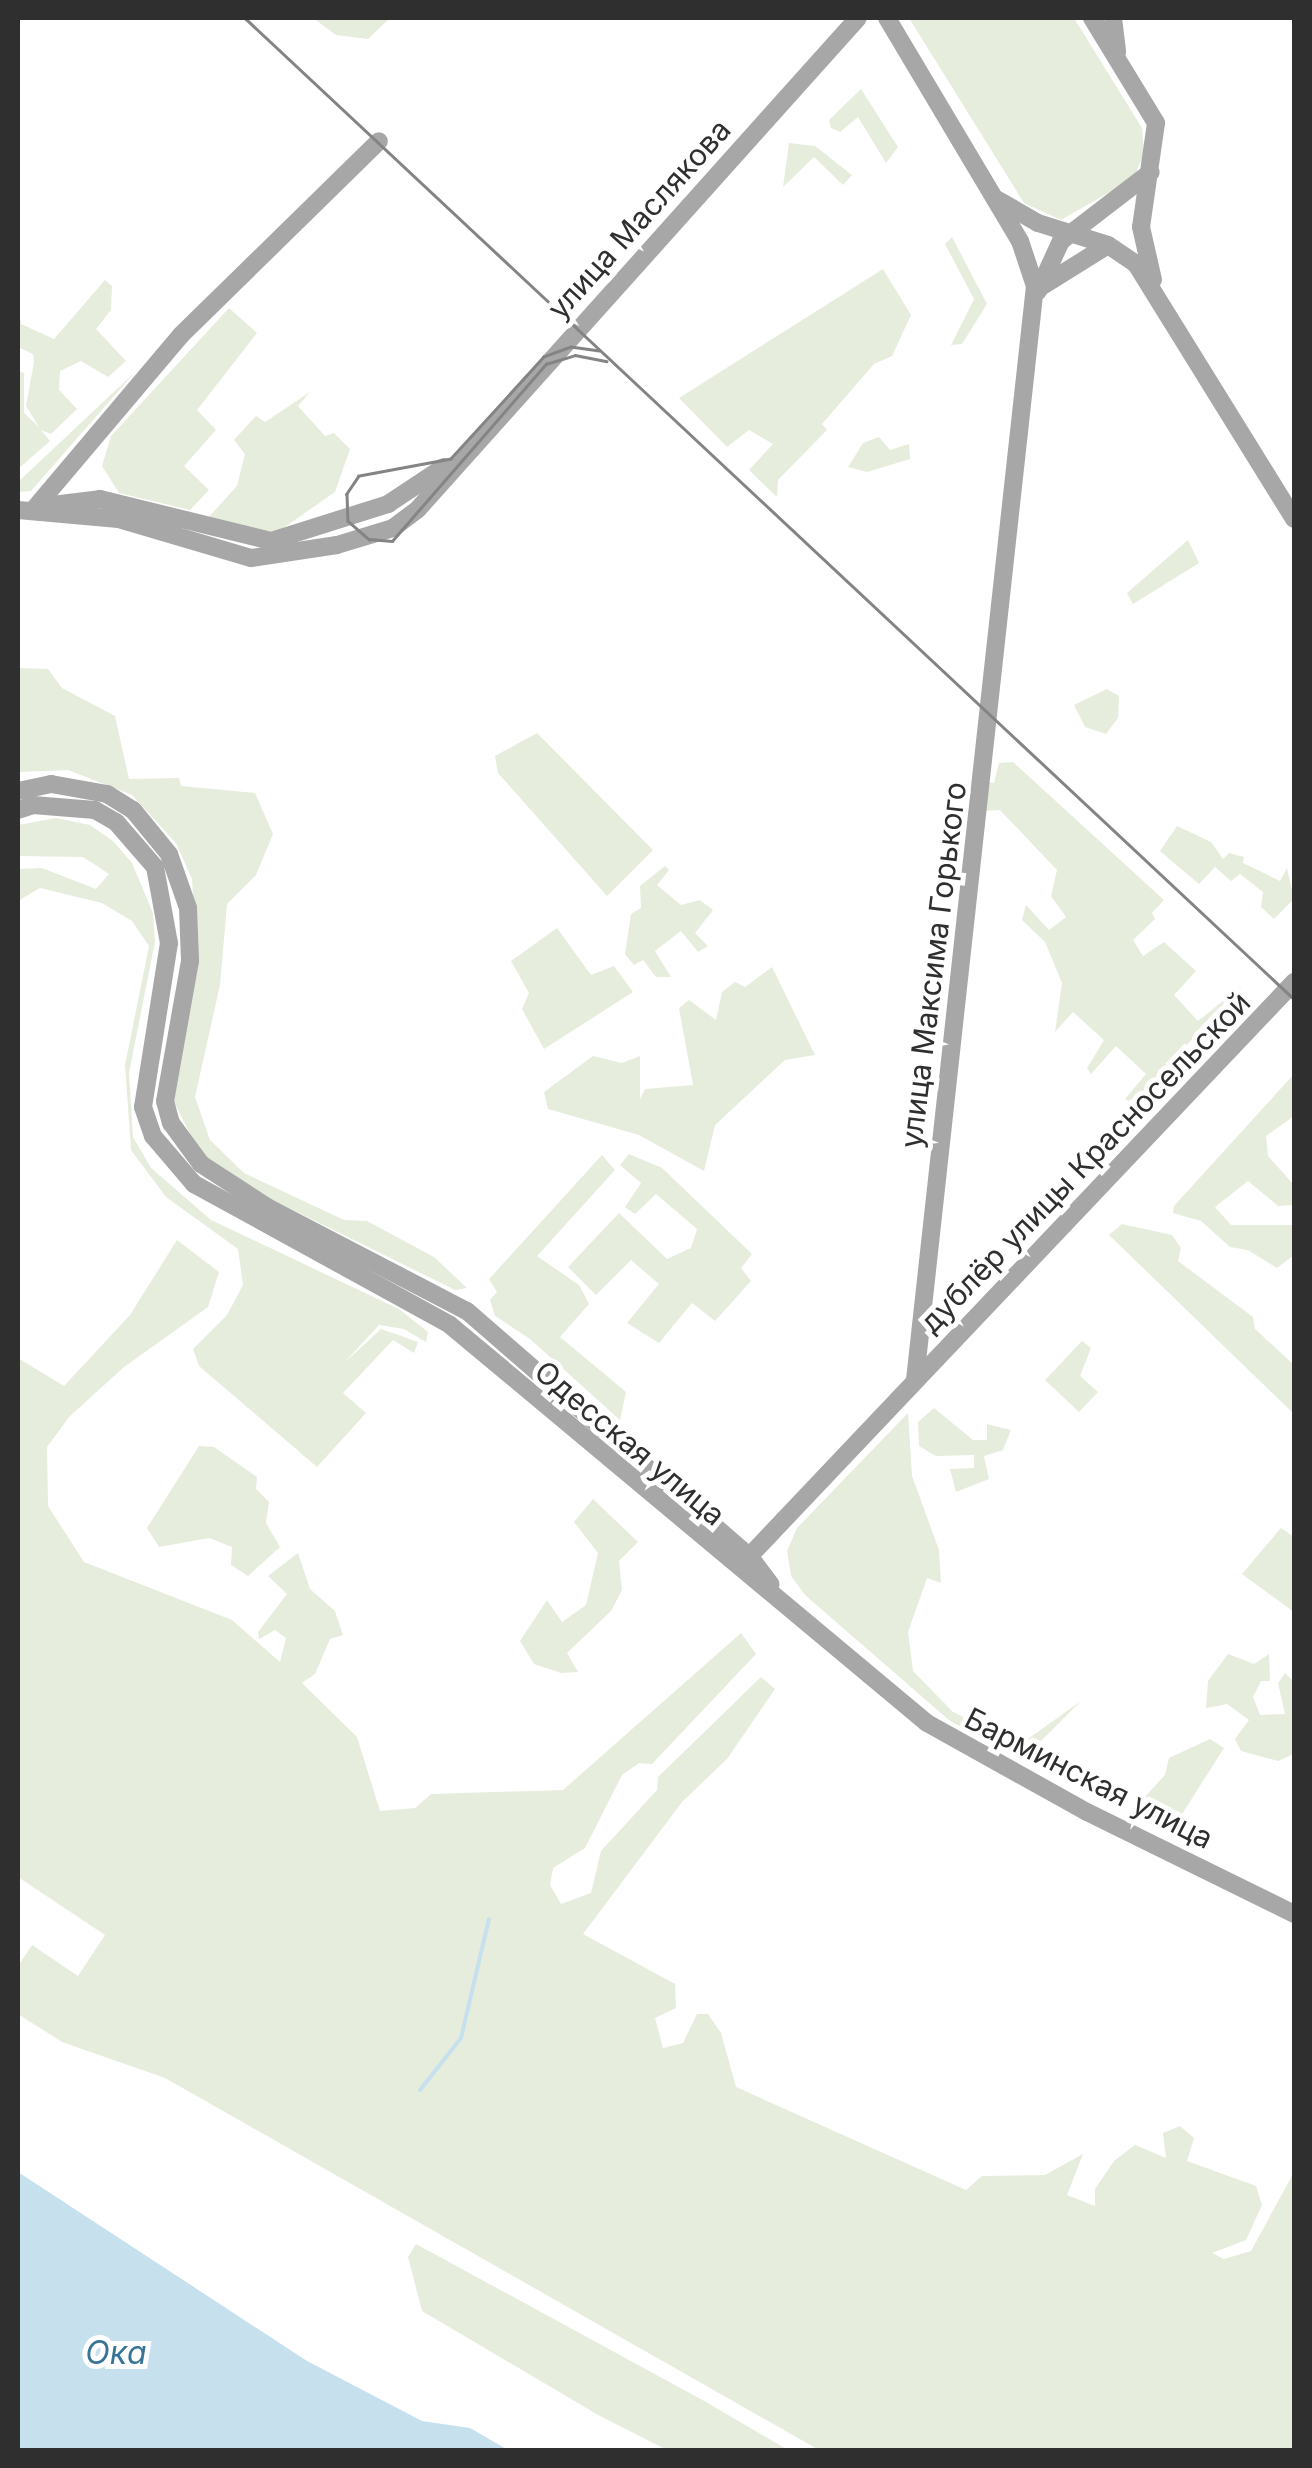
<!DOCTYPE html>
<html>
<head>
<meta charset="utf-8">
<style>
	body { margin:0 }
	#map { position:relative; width:1312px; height:2468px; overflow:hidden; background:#fff; font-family:Inter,sans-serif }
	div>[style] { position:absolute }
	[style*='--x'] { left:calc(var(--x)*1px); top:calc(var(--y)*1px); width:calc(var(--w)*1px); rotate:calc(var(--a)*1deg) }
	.green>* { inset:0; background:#e6eddc }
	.water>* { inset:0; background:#c7e0ee }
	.stream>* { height:4px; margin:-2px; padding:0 2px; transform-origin:2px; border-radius:2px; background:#c7e0ee }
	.major>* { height:18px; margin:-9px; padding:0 9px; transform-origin:9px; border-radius:9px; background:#a7a7a7 }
	.tram>* { height:2.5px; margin:-1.25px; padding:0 1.25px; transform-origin:1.25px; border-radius:1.25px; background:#848484 }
	span { translate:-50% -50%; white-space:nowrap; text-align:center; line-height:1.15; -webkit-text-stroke:10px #fff; paint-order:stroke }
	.street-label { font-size:30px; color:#2f2f2f }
	.water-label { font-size:32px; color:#377497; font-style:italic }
	.frame { position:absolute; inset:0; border:20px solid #2f2f2f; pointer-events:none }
</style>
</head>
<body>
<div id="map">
	<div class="green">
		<div style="clip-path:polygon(313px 18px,390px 18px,368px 39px,336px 35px)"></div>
		<div style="clip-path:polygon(909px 18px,1074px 18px,1142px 128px,1144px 153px,1134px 178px,1061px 220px,1024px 203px)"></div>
		<div style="clip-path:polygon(861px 89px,898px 147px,886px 163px,858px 117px,840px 132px,831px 128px,829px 120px)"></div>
		<div style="clip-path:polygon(789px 143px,815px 146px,852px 175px,843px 185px,814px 157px,783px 187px)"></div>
		<div style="clip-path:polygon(952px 237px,987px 304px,962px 344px,951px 345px,974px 299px,945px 244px)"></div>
		<div style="clip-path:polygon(883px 269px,911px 315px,892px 356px,874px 364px,822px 424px,827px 430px,778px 480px,777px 497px,749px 470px,773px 444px,749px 430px,727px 447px,679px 398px)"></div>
		<div style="clip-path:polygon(105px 280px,112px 286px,111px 310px,96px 329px,126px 361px,108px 377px,81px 361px,60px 371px,59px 390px,77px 409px,51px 434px,41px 430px,50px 441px,18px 469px,18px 371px,24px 373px,24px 413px,39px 427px,26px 406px,34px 362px,33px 354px,18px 347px,18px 305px,21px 324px,54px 339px)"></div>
		<div style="clip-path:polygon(229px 308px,257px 333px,197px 410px,216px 430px,184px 466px,209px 490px,190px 510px,119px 493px,102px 466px,111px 436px)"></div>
		<div style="clip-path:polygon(135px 372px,31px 491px,18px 492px,18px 482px)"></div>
		<div style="clip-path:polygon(310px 392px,298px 406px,325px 436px,334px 433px,350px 449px,335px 492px,279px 531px,255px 533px,206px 520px,237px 486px,245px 454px,234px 440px,256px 416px,265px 422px)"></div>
		<div style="clip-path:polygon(879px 437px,890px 450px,909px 444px,910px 459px,867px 472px,848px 467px,863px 443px)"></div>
		<div style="clip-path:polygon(1188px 540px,1199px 563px,1133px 604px,1127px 593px)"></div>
		<div style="clip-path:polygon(18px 668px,48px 669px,62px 688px,115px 716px,129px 779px,179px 778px,181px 786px,255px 793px,273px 834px,256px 875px,227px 904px,220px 985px,195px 1097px,210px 1140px,244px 1173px,344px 1220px,367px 1221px,434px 1257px,467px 1288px,455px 1290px,271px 1199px,201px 1156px,174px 1102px,197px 963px,192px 879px,176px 843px,132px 795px,68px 770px,18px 772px)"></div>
		<div style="clip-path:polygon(1107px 689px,1119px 696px,1118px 718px,1106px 734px,1085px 727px,1074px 705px)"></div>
		<div style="clip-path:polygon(537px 733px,653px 850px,607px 896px,498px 773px,495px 756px)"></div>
		<div style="clip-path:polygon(1013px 762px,1164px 900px,1152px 913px,1155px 919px,1133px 940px,1143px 956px,1164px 942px,1196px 971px,1174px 995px,1198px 1021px,1243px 985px,1132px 1103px,1125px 1099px,1146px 1074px,1116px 1046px,1091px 1074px,1087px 1068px,1104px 1040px,1073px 1012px,1055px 1032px,1062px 983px,1045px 942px,1022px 920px,1026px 905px,1049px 930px,1066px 917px,1051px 896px,1057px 870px,1000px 810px,982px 811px,986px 782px,994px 783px,999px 763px)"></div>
		<div style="clip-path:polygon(56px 818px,90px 825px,113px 841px,132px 863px,153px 913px,155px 942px,129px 1073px,133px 1137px,151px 1168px,211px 1220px,399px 1309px,428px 1332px,426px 1342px,404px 1329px,379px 1325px,344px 1363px,381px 1329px,418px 1342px,414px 1353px,393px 1340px,343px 1393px,366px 1413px,317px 1467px,199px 1366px,193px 1349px,227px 1315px,243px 1285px,238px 1249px,166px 1197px,131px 1150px,125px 1065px,149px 946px,132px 921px,102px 903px,40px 888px,18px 901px,18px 869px,42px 868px,96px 889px,109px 874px,83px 857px,18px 856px,18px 825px)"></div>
		<div style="clip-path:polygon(1177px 826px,1211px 842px,1223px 859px,1229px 853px,1244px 857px,1243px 863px,1280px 881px,1287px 868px,1294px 899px,1274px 919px,1261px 907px,1263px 892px,1240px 874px,1231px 881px,1215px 867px,1199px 884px,1160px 851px)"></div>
		<div style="clip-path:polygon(665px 866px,669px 870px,657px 885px,681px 905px,700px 900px,713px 910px,695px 933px,708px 946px,698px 952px,681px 931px,655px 951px,671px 977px,656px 977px,643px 960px,634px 965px,625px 954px,631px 914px,641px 908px,640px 886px)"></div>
		<div style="clip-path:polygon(557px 928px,591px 975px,614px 966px,633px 992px,544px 1049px,522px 1009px,529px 993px,511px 961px)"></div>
		<div style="clip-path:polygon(772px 967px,815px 1055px,785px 1060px,715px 1125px,704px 1171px,639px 1135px,548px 1109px,544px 1092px,593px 1056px,622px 1063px,640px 1056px,640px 1099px,645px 1089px,693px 1085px,679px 1008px,689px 1000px,716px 1020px,722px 992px,735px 982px,745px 987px)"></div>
		<div style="clip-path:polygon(1294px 1074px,1294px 1116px,1266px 1136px,1268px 1156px,1294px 1185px,1294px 1205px,1278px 1206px,1248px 1181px,1215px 1207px,1231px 1225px,1294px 1225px,1294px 1255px,1277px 1268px,1248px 1250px,1230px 1247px,1201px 1221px,1173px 1213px,1174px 1206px)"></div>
		<div style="clip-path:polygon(629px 1154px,662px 1168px,752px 1254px,741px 1268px,751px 1281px,715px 1321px,692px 1303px,659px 1343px,627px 1323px,659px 1284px,631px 1260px,596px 1295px,568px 1267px,619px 1213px,667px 1259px,691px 1248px,697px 1229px,656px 1194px,635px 1214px,625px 1207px,641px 1183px,620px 1165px)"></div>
		<div style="clip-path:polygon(602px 1155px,615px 1170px,537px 1256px,579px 1285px,589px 1304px,560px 1337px,626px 1392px,620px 1420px,530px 1339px,495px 1316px,490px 1300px,497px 1292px,489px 1279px)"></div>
		<div style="clip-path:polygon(1122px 1224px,1172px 1235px,1181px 1248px,1178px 1261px,1253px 1317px,1255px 1329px,1294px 1365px,1294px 1414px,1109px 1235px)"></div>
		<div style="clip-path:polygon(177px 1240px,219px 1272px,208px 1307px,124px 1367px,69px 1417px,47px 1447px,48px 1506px,84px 1562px,232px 1620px,280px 1662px,286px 1638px,275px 1630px,259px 1639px,258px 1632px,287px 1594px,268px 1576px,298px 1553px,310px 1589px,335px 1611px,343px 1635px,330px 1639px,315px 1674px,302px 1683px,357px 1737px,380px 1811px,415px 1808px,431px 1794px,563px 1790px,741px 1633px,756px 1654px,652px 1764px,639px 1763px,622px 1775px,585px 1848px,553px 1868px,550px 1885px,561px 1904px,591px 1893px,601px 1851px,657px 1790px,658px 1777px,761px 1677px,775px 1689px,727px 1759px,682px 1802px,583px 1934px,675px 1984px,676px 2008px,655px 2018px,663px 2048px,683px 2043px,697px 2014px,708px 2014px,721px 2033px,736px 2087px,966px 2190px,982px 2176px,1045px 2175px,1083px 2154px,1067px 2195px,1095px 2206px,1095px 2189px,1114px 2161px,1135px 2145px,1166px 2158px,1163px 2133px,1180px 2126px,1194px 2138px,1187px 2161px,1256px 2186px,1262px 2205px,1246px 2240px,1212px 2253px,1224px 2259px,1251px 2251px,1294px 2172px,1294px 2450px,819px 2450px,165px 2078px,62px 2042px,18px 2014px,18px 1966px,32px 1945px,78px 1976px,105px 1935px,18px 1877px,18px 1358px,64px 1386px,130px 1315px)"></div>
		<div style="clip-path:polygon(1082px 1341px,1091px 1348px,1080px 1376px,1098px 1392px,1079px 1412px,1045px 1380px)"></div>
		<div style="clip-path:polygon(934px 1408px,973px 1440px,987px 1440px,987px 1424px,1011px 1430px,1003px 1450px,984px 1456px,989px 1479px,956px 1492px,950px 1469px,974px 1468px,974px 1455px,936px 1456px,919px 1446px,918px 1422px)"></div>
		<div style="clip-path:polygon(908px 1413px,912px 1476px,939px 1550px,941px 1583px,927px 1578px,908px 1632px,913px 1671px,953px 1712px,1021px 1744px,1081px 1701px,1033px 1749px,1009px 1754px,950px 1721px,805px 1595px,791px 1576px,787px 1551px,797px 1528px)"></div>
		<div style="clip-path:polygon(199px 1446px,214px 1447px,257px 1477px,256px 1489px,269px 1502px,266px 1523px,280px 1547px,248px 1576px,231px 1565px,232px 1547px,209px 1538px,159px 1547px,147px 1528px)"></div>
		<div style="clip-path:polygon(593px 1499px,638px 1542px,619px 1561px,622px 1590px,611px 1611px,567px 1653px,578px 1672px,561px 1673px,534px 1664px,520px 1641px,547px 1600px,562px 1622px,586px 1605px,598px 1553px,574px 1522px)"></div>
		<div style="clip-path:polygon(1281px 1528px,1294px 1537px,1294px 1612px,1242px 1574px)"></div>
		<div style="clip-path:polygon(1228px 1654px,1254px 1664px,1269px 1654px,1270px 1681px,1261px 1681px,1253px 1697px,1260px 1715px,1285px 1714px,1278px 1683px,1285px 1673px,1294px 1682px,1294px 1754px,1278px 1761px,1241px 1751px,1235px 1739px,1249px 1720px,1227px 1704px,1206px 1708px,1208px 1681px)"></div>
		<div style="clip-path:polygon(1210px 1739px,1224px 1748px,1177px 1822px,1147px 1808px,1140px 1802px,1165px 1775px,1169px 1758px)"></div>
		<div style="clip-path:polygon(416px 2244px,706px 2402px,788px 2450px,667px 2450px,600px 2416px,422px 2311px,408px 2257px)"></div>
	</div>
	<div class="water">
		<div style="clip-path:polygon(18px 2172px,307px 2361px,422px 2421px,470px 2428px,508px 2450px,18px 2450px)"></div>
	</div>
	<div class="stream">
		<div style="--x:420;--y:2090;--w:66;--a:-51.7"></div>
		<div style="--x:461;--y:2038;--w:122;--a:-76.8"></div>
	</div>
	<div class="major">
		<div style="--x:887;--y:18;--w:260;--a:59.2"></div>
		<div style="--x:1020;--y:241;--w:47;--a:71.6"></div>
		<div style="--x:1035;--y:286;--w:1101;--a:96.26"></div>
		<div style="--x:1092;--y:18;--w:123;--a:58.6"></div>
		<div style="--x:1156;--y:123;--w:105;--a:98.2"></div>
		<div style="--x:1141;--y:227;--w:54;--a:77.2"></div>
		<div style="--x:1113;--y:18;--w:34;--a:83"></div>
		<div style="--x:998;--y:200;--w:46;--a:29.9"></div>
		<div style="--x:1038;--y:223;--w:73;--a:17.4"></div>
		<div style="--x:1108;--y:245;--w:34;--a:34"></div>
		<div style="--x:1136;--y:264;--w:300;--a:58.2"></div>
		<div style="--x:1039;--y:288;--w:81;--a:-31.9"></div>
		<div style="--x:1038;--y:291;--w:55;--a:-65.3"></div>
		<div style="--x:1061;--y:241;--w:113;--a:-37.5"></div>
		<div style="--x:44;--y:506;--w:56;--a:-7.1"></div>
		<div style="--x:100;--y:499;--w:176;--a:13.8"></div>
		<div style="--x:271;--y:541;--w:123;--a:-17.5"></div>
		<div style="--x:388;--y:504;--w:67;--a:-33.5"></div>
		<div style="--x:34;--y:509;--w:228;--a:-49.8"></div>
		<div style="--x:181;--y:335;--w:277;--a:-44.4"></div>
		<div style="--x:18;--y:510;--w:101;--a:5.1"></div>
		<div style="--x:119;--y:519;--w:138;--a:16.5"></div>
		<div style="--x:251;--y:558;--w:87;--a:-8.6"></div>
		<div style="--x:337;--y:545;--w:59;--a:-16.9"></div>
		<div style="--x:393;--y:528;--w:31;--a:-37"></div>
		<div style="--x:418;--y:509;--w:659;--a:-48.14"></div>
		<div style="--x:18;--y:791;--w:34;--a:-12"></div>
		<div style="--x:51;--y:784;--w:57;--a:10.1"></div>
		<div style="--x:107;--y:794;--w:31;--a:32"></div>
		<div style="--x:133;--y:810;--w:57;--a:50.7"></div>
		<div style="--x:169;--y:854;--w:57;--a:70.6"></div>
		<div style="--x:188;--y:908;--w:53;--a:87.8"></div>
		<div style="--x:190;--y:961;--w:142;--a:100.1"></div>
		<div style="--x:165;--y:1101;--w:23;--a:75"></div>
		<div style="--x:171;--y:1123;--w:51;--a:53.8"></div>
		<div style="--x:201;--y:1164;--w:79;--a:33.1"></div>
		<div style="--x:267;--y:1207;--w:225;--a:27.5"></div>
		<div style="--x:467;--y:1311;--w:375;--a:41"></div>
		<div style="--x:750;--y:1557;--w:34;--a:53"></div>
		<div style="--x:18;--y:810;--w:16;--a:-18"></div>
		<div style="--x:33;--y:805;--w:62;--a:4.6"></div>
		<div style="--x:95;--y:810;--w:24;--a:30"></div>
		<div style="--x:116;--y:822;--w:60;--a:49.1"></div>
		<div style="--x:155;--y:867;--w:77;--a:79.6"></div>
		<div style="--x:169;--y:943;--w:166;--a:99"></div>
		<div style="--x:143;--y:1107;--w:31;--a:71"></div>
		<div style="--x:153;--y:1136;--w:63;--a:49.5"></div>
		<div style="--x:194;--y:1184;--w:292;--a:28.8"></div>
		<div style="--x:450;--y:1325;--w:621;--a:39.84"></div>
		<div style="--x:927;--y:1723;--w:183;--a:29.1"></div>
		<div style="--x:1087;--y:1812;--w:231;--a:26.2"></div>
		<div style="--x:741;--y:1565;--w:804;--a:-46.51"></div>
	</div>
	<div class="tram">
		<div style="--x:245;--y:18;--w:1436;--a:43.08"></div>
		<div style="--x:599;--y:351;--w:28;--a:-172"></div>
		<div style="--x:571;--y:347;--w:29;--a:160"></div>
		<div style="--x:544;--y:357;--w:138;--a:132.4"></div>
		<div style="--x:451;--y:459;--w:94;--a:169.5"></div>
		<div style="--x:359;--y:476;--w:22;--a:124"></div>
		<div style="--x:347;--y:494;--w:27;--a:88"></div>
		<div style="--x:348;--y:521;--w:28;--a:41"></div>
		<div style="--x:369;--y:539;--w:23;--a:5"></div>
		<div style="--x:392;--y:541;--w:235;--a:-49"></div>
		<div style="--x:546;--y:364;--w:30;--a:-17"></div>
		<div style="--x:575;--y:355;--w:32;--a:11"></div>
	</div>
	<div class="street-label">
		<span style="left:639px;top:219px;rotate:-48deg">улица Маслякова</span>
		<span style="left:933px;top:965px;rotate:-83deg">улица Максима Горького</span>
		<span style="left:1085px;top:1162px;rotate:-46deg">дублёр улицы Красносельской</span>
		<span style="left:630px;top:1443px;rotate:40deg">Одесская улица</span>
		<span style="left:1089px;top:1778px;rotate:27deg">Барминская улица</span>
	</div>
	<div class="water-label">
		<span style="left:116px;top:2353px">Ока</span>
	</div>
	<div class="frame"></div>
</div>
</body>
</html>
